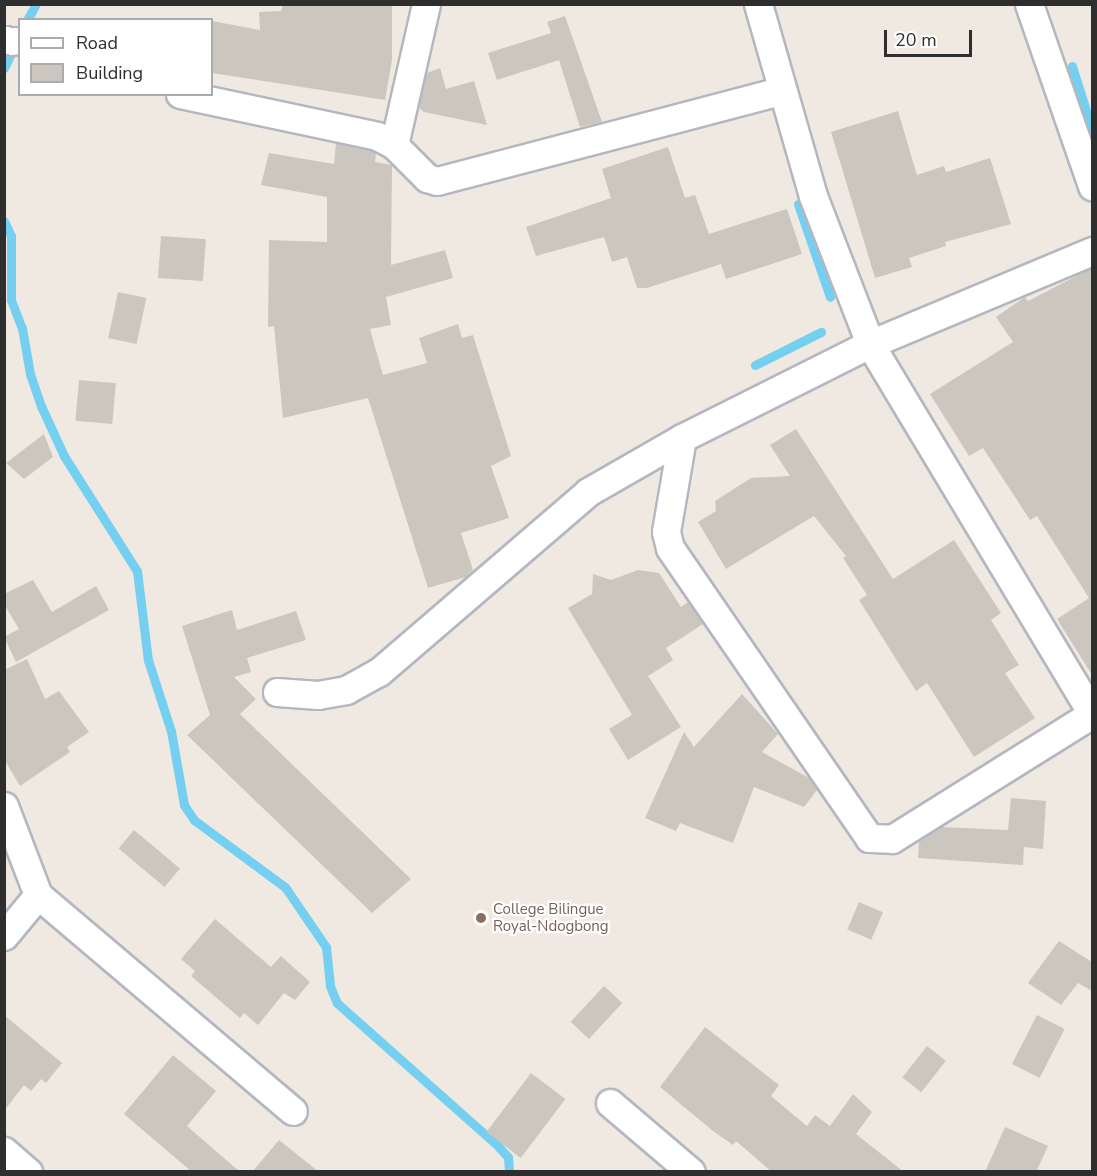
<!DOCTYPE html>
<html>
<head>
<meta charset="utf-8">
<style>
	body { margin:0 }
	#map { position:relative; width:1097px; height:1176px; overflow:hidden; background:#efe9e1; font-family:"Nunito Sans",sans-serif }
	div>[style] { position:absolute }
	[style*='--x'] { left:calc(var(--x)*1px); top:calc(var(--y)*1px); width:calc(var(--w)*1px); rotate:calc(var(--a)*1deg) }
	.stream>* { height:9px; margin:-4.5px; padding:0 4.5px; transform-origin:4.5px; border-radius:4.5px; background:#75cff0 }
	.building>* { inset:0; background:#cbc7bf; transform-origin:0 0 }
	.roads { filter:drop-shadow(2px 0 #b4b7c1) drop-shadow(-2px 0 #b4b7c1) drop-shadow(0 2px #b4b7c1) drop-shadow(0 -2px #b4b7c1) }
	.street>* { height:27px; margin:-13.5px; padding:0 13.5px; transform-origin:13.5px; border-radius:13.5px; background:#fff }
	.dots>* { width:16px; height:16px; translate:-50% -50%; box-sizing:border-box; border:3px solid #fff; border-radius:50% }
	span { translate:-50% -50%; white-space:nowrap; text-align:center; line-height:1.15; -webkit-text-stroke:4.5px #fff; paint-order:stroke }
	.education-label { font-size:15px; color:#785e54 }
	.left { translate:0 -50%; text-align:left }
	.frame { position:absolute; inset:0; border:6px solid #2e2e2e; pointer-events:none }
	.legend { position:absolute; left:18px; top:18px; width:195px; height:78px; box-sizing:border-box; background:#fff; border:2px solid #ababab; margin:0; padding:8px 10px; list-style:none; font-size:18px; color:#2e2e2e }
	.legend li { display:flex; align-items:center; gap:12px; height:30px }
	.legend b { width:30px; border:2px solid #ababab }
	.scale { position:absolute; left:884px; top:30px; width:88px; height:27px; box-sizing:border-box; border:3px solid #2e2e2e; border-top:0; padding-left:8px; font-size:18px; line-height:21px; white-space:nowrap; color:#2e2e2e; -webkit-text-stroke:4px #fff; paint-order:stroke }
</style>
</head>
<body>
<div id="map">
	<div class="stream">
		<div style="--x:27;--y:20;--w:18;--a:-61"></div>
		<div style="--x:1072;--y:66;--w:67;--a:72.6"></div>
		<div style="--x:4;--y:68;--w:25;--a:-64"></div>
		<div style="--x:798;--y:204;--w:98;--a:71"></div>
		<div style="--x:4;--y:221;--w:17;--a:65"></div>
		<div style="--x:11;--y:236;--w:64;--a:90"></div>
		<div style="--x:11;--y:300;--w:30;--a:69"></div>
		<div style="--x:22;--y:328;--w:47;--a:80.1"></div>
		<div style="--x:30;--y:374;--w:34;--a:71"></div>
		<div style="--x:41;--y:406;--w:55;--a:65.3"></div>
		<div style="--x:64;--y:456;--w:136;--a:57.6"></div>
		<div style="--x:137;--y:571;--w:90;--a:83"></div>
		<div style="--x:148;--y:660;--w:75;--a:72.1"></div>
		<div style="--x:171;--y:731;--w:75;--a:80"></div>
		<div style="--x:184;--y:805;--w:18;--a:56"></div>
		<div style="--x:194;--y:820;--w:113;--a:36.4"></div>
		<div style="--x:285;--y:887;--w:73;--a:55.7"></div>
		<div style="--x:326;--y:947;--w:39;--a:84"></div>
		<div style="--x:330;--y:986;--w:18;--a:68"></div>
		<div style="--x:337;--y:1003;--w:215;--a:41.6"></div>
		<div style="--x:498;--y:1146;--w:15;--a:48"></div>
		<div style="--x:508;--y:1157;--w:15;--a:86"></div>
		<div style="--x:755;--y:365;--w:74;--a:-26.6"></div>
	</div>
	<div class="building">
		<div style="clip-path:polygon(283px 4px,392px 4px,392px 60px,385px 100px,212px 73px,212px 21px,260px 30px,259px 12px,281px 11px)"></div>
		<div style="clip-path:polygon(565px 16px,602px 122px,580px 127px,559px 60px,497px 80px,488px 53px,551px 33px,547px 22px)"></div>
		<div style="clip-path:polygon(440px 68px,446px 89px,474px 81px,487px 125px,424px 112px,419px 108px,427px 73px)"></div>
		<div style="clip-path:polygon(898px 111px,917px 175px,944px 166px,946px 172px,990px 158px,1011px 224px,945px 242px,946px 246px,909px 258px,912px 267px,875px 278px,831px 132px)"></div>
		<div style="clip-path:polygon(336px 143px,372px 151px,376px 153px,375px 162px,392px 165px,391px 265px,445px 250px,453px 278px,386px 297px,391px 325px,370px 329px,383px 375px,427px 363px,419px 338px,458px 324px,462px 338px,473px 335px,511px 456px,491px 466px,509px 518px,461px 533px,473px 570px,466px 577px,428px 588px,368px 398px,283px 418px,274px 326px,268px 327px,269px 240px,327px 242px,327px 197px,261px 185px,269px 153px,334px 164px)"></div>
		<div style="clip-path:polygon(668px 147px,685px 198px,695px 195px,709px 234px,787px 209px,802px 254px,726px 279px,721px 264px,647px 288px,637px 288px,627px 257px,612px 262px,604px 237px,536px 256px,526px 227px,611px 198px,602px 169px)"></div>
		<div style="left:161px;top:236px;width:45px;height:42px;rotate:4deg"></div>
		<div style="clip-path:polygon(1092px 268px,1092px 675px,1057px 619px,1089px 598px,1037px 516px,1030px 520px,983px 448px,969px 456px,930px 394px,1013px 342px,996px 317px,1025px 297px,1028px 301px)"></div>
		<div style="left:118px;top:292px;width:29px;height:47px;rotate:12deg"></div>
		<div style="left:79px;top:380px;width:37px;height:41px;rotate:5deg"></div>
		<div style="clip-path:polygon(796px 429px,893px 579px,954px 540px,1001px 613px,991px 620px,1019px 665px,1005px 673px,1035px 718px,974px 757px,927px 683px,916px 691px,859px 600px,867px 595px,843px 558px,846px 556px,814px 516px,726px 569px,698px 522px,716px 511px,715px 501px,751px 478px,790px 476px,770px 445px)"></div>
		<div style="clip-path:polygon(44px 434px,53px 457px,24px 479px,6px 463px)"></div>
		<div style="clip-path:polygon(638px 570px,659px 573px,681px 607px,688px 602px,703px 624px,666px 648px,673px 660px,648px 676px,681px 727px,628px 760px,609px 729px,632px 715px,568px 608px,592px 594px,593px 574px,611px 580px)"></div>
		<div style="clip-path:polygon(33px 580px,52px 612px,96px 586px,109px 610px,16px 662px,4px 637px,19px 629px,4px 604px,4px 594px)"></div>
		<div style="clip-path:polygon(232px 610px,237px 630px,296px 611px,306px 640px,247px 658px,251px 672px,234px 677px,256px 699px,240px 714px,411px 879px,372px 913px,187px 735px,210px 715px,182px 626px)"></div>
		<div style="clip-path:polygon(27px 659px,45px 699px,59px 691px,89px 732px,67px 747px,70px 752px,20px 786px,4px 759px,4px 670px)"></div>
		<div style="clip-path:polygon(742px 694px,778px 734px,762px 752px,809px 778px,817px 790px,804px 807px,754px 787px,733px 843px,680px 823px,676px 831px,645px 818px,684px 732px,694px 747px)"></div>
		<div style="clip-path:polygon(1011px 798px,1046px 801px,1043px 849px,1024px 847px,1023px 865px,918px 858px,919px 840px,942px 827px,1008px 830px)"></div>
		<div style="left:134px;top:830px;width:60px;height:24px;rotate:40deg"></div>
		<div style="left:859px;top:902px;width:26px;height:30px;rotate:23deg"></div>
		<div style="clip-path:polygon(215px 919px,271px 967px,281px 956px,310px 982px,295px 1000px,284px 993px,258px 1025px,244px 1013px,240px 1018px,191px 976px,195px 971px,181px 959px)"></div>
		<div style="clip-path:polygon(1059px 941px,1092px 962px,1092px 991px,1078px 983px,1061px 1005px,1028px 983px)"></div>
		<div style="left:604px;top:986px;width:25px;height:49px;rotate:43deg"></div>
		<div style="clip-path:polygon(4px 1015px,62px 1063px,46px 1083px,41px 1079px,31px 1091px,24px 1085px,4px 1111px)"></div>
		<div style="left:1037px;top:1015px;width:31px;height:55px;rotate:27deg"></div>
		<div style="clip-path:polygon(705px 1027px,779px 1085px,771px 1096px,807px 1126px,815px 1115px,830px 1126px,853px 1094px,872px 1112px,856px 1134px,904px 1172px,772px 1172px,736px 1141px,733px 1145px,713px 1131px,660px 1087px)"></div>
		<div style="left:927px;top:1046px;width:24px;height:40px;rotate:38deg"></div>
		<div style="clip-path:polygon(173px 1055px,216px 1091px,187px 1126px,240px 1172px,192px 1172px,124px 1114px)"></div>
		<div style="left:531px;top:1073px;width:43px;height:74px;rotate:37deg"></div>
		<div style="clip-path:polygon(1005px 1127px,1048px 1146px,1036px 1172px,985px 1172px)"></div>
		<div style="clip-path:polygon(279px 1140px,319px 1172px,252px 1172px)"></div>
	</div>
	<div class="roads">
		<div class="street">
			<div style="--x:758;--y:4;--w:200;--a:74"></div>
			<div style="--x:813;--y:196;--w:159;--a:68.9"></div>
			<div style="--x:870;--y:344;--w:431;--a:59"></div>
			<div style="--x:1029;--y:4;--w:193;--a:70.9"></div>
			<div style="--x:4;--y:40;--w:9;--a:6"></div>
			<div style="--x:180;--y:94;--w:201;--a:12"></div>
			<div style="--x:377;--y:136;--w:19;--a:28"></div>
			<div style="--x:394;--y:145;--w:47;--a:45"></div>
			<div style="--x:427;--y:178;--w:10;--a:17"></div>
			<div style="--x:437;--y:181;--w:356;--a:-14.7"></div>
			<div style="--x:394;--y:145;--w:145;--a:-77.2"></div>
			<div style="--x:682;--y:438;--w:95;--a:99.7"></div>
			<div style="--x:666;--y:532;--w:16;--a:76"></div>
			<div style="--x:670;--y:548;--w:352;--a:55.5"></div>
			<div style="--x:869;--y:838;--w:23;--a:2"></div>
			<div style="--x:892;--y:839;--w:236;--a:-32"></div>
			<div style="--x:277;--y:692;--w:41;--a:4.2"></div>
			<div style="--x:318;--y:695;--w:28;--a:-10"></div>
			<div style="--x:346;--y:690;--w:38;--a:-29"></div>
			<div style="--x:379;--y:672;--w:276;--a:-40.7"></div>
			<div style="--x:588;--y:492;--w:108;--a:-29.9"></div>
			<div style="--x:682;--y:438;--w:210;--a:-26.6"></div>
			<div style="--x:870;--y:344;--w:241;--a:-22.7"></div>
			<div style="--x:4;--y:806;--w:95;--a:69.1"></div>
			<div style="--x:38;--y:895;--w:334;--a:40.3"></div>
			<div style="--x:4;--y:936;--w:53;--a:-50.3"></div>
			<div style="--x:610;--y:1103;--w:106;--a:40.4"></div>
			<div style="--x:4;--y:1151;--w:32;--a:41"></div>
		</div>
	</div>
	<div class="dots">
		<div style="left:481px;top:918px;background:#8d6e63"></div>
	</div>
	<div class="education-label">
		<span class="left" style="left:493px;top:918px">College Bilingue<br>Royal-Ndogbong</span>
	</div>
	<div class="frame"></div>
	<ul class="legend">
	<li><b style="height:8px;background:#fff"></b>Road</li>
	<li><b style="height:16px;background:#cbc7bf"></b>Building</li>
	</ul>
	<div class="scale">20 m</div>
</div>
</body>
</html>
